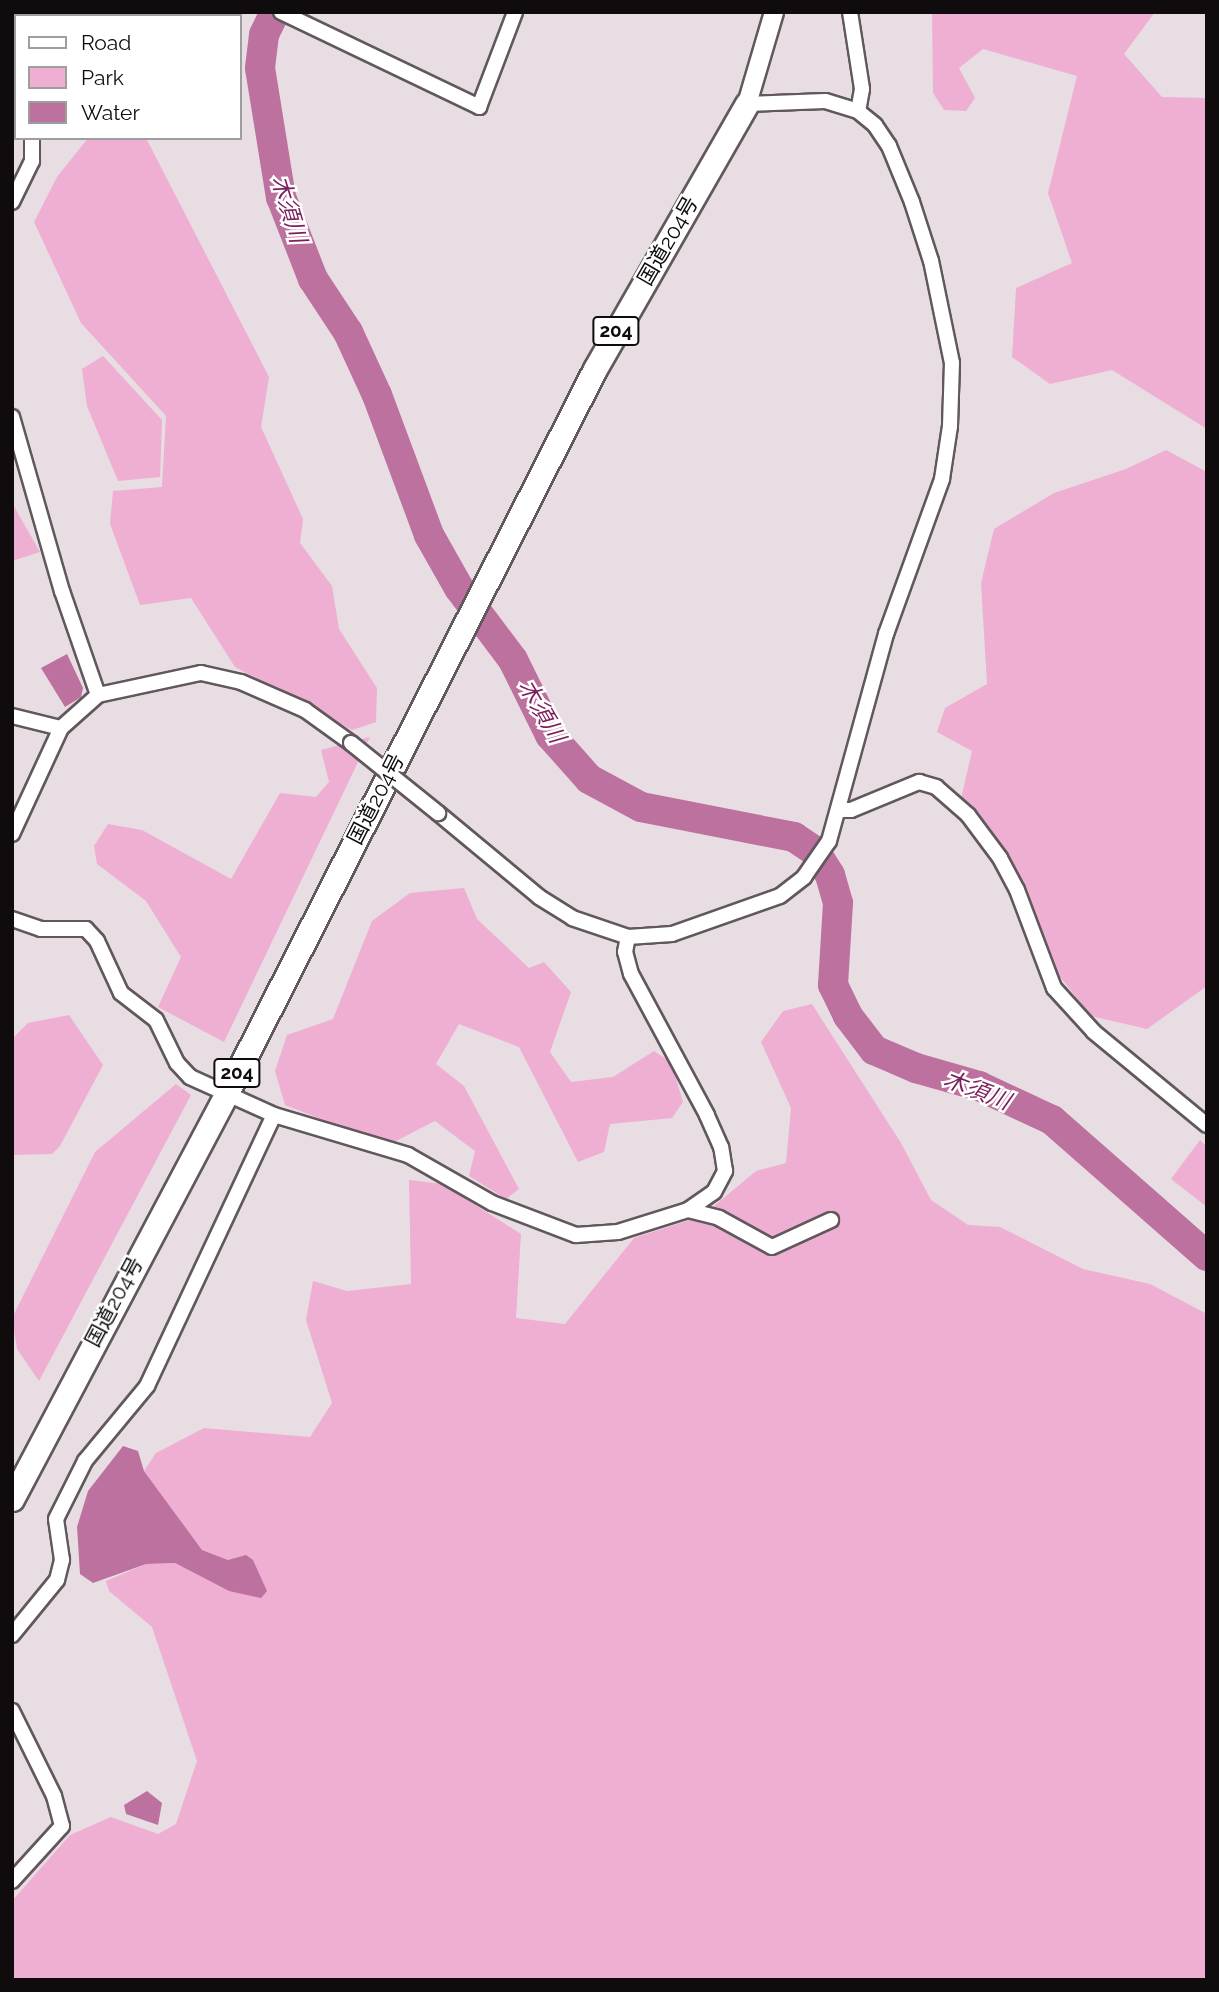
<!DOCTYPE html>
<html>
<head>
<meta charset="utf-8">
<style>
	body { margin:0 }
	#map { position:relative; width:1219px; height:1992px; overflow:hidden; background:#e8dde3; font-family:Raleway,"Noto Sans JP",sans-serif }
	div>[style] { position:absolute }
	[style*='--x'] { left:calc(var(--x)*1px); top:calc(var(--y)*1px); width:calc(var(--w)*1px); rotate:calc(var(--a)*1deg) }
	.green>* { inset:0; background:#eeafd3 }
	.water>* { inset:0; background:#bd719e }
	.river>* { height:30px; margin:-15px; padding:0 15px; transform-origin:15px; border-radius:15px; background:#bd719e }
	.roads { filter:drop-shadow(2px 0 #60585c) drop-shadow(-2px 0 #60585c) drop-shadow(0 2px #60585c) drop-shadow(0 -2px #60585c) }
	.minor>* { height:14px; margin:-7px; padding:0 7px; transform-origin:7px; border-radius:7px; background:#fff }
	.tertiary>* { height:18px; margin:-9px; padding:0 9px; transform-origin:9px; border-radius:9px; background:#fff }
	.trunk>* { height:23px; margin:-11.5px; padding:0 11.5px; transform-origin:11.5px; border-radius:11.5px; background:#fff }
	.bridges { filter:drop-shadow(2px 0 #60585c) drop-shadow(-2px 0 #60585c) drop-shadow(0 2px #60585c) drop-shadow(0 -2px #60585c) }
	.minor-bridge>* { height:14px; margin:-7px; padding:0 7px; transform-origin:7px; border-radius:7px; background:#fff }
	span { translate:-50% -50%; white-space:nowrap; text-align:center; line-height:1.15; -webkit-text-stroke:5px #fff; paint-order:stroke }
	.shield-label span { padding:2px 5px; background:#fff; border:2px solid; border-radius:5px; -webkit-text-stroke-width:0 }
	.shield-label { font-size:19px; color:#100c0e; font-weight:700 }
	.street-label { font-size:21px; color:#100c0e }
	.water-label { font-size:23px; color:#7b1f5d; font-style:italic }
	.frame { position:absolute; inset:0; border:14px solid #100c0e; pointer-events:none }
	.legend { position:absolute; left:14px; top:14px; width:228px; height:126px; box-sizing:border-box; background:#fff; border:2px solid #9f9e9f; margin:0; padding:9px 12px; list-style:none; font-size:21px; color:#100c0e }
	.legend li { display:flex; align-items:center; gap:14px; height:35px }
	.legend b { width:35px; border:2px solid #9f9e9f }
</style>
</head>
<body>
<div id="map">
	<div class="green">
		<div style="clip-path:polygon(62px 12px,235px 12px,60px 16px)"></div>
		<div style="clip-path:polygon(932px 12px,1155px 12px,1124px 54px,1162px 97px,1207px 98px,1207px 429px,1112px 370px,1050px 384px,1012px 357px,1016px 288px,1072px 263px,1048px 193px,1077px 76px,983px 49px,959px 68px,975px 98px,966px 111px,944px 110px,933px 93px)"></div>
		<div style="clip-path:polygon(88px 138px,146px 138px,269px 377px,261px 427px,303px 519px,300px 543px,332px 586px,339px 629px,377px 688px,376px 722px,352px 730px,235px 667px,191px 598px,140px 605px,110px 524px,113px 491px,162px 487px,166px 416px,81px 323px,34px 222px,57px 177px)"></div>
		<div style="clip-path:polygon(103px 356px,162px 420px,160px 477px,118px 481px,87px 406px,82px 369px)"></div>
		<div style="clip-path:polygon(1166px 450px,1207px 472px,1207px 986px,1147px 1029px,1091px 1016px,1053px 968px,1021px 881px,961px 799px,972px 751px,937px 732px,945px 708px,987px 684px,981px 583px,994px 529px,1054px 493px,1126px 469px)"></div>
		<div style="clip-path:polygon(12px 503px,40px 552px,12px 561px)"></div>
		<div style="clip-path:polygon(370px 737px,224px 1042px,158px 1007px,181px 957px,146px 901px,97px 864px,94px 846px,108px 824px,142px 830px,231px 879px,280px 793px,316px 797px,329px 782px,321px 750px)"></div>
		<div style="clip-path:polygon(464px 888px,477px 919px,529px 968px,544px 962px,571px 992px,550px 1052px,571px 1082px,613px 1077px,654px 1051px,671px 1062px,683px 1102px,672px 1118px,610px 1124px,604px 1152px,578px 1162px,519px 1047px,459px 1024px,436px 1064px,464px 1086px,519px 1189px,506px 1199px,469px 1176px,475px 1151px,435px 1121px,388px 1145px,285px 1105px,275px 1071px,287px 1035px,333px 1019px,372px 921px,410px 893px)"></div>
		<div style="clip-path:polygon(812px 1004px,901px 1143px,931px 1200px,968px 1225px,1000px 1227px,1083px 1269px,1150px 1284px,1207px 1314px,1207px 1980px,12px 1980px,12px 1901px,70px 1835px,111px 1817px,158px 1834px,176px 1824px,197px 1761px,152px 1627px,109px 1591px,106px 1581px,146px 1564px,175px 1563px,229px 1591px,228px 1560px,202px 1550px,144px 1471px,156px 1453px,204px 1428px,310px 1437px,332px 1403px,306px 1320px,313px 1281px,347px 1291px,411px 1284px,409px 1180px,442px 1184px,521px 1234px,516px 1318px,565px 1324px,634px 1238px,702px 1216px,756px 1171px,786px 1163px,791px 1108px,761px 1042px,783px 1011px)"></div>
		<div style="clip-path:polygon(69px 1015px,103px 1065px,60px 1146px,52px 1154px,12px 1155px,12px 1039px,28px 1023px)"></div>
		<div style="clip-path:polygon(176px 1084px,191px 1095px,39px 1381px,17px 1349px,12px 1318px,95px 1152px)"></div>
		<div style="clip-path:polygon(1200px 1140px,1207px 1147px,1207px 1207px,1171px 1179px)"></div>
	</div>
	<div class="water">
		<div style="clip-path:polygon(67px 654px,83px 688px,81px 697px,65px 707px,41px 668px)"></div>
		<div style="clip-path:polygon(123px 1446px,138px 1451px,144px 1471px,202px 1550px,228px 1560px,246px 1555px,253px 1560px,267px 1591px,261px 1598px,229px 1591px,175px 1563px,146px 1564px,93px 1583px,80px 1574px,77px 1527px,88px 1491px)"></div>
		<div style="clip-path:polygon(147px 1791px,162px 1803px,158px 1825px,126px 1814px,124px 1805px)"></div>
	</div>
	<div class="river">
		<div style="--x:275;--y:12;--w:25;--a:116"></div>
		<div style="--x:264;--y:35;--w:33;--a:97"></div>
		<div style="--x:260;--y:68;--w:131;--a:80.8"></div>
		<div style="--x:281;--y:197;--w:88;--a:68.7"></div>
		<div style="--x:313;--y:279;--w:64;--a:56.6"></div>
		<div style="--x:348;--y:332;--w:69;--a:65.3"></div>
		<div style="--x:377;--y:395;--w:149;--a:69.6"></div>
		<div style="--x:429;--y:535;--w:61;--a:60.5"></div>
		<div style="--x:459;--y:588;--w:90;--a:53.1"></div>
		<div style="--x:513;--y:660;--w:84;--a:63.7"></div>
		<div style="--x:550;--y:735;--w:59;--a:48.4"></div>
		<div style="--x:589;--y:779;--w:59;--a:28.3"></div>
		<div style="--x:641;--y:807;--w:156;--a:11.1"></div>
		<div style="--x:794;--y:837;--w:25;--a:34"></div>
		<div style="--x:815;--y:851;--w:28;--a:58"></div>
		<div style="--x:830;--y:875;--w:29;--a:74"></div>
		<div style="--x:838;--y:903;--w:82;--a:93.5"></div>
		<div style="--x:833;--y:985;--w:34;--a:64"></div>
		<div style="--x:848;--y:1016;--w:43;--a:52.6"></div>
		<div style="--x:874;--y:1050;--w:46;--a:23.2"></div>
		<div style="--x:916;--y:1068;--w:66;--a:15.9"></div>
		<div style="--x:979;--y:1086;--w:81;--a:25"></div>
		<div style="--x:1052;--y:1120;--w:206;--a:41.3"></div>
	</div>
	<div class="roads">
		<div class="minor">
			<div style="--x:281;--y:12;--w:220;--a:25.6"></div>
			<div style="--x:479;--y:107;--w:102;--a:-69.2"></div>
			<div style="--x:850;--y:12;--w:78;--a:81.1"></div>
			<div style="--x:862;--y:89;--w:22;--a:100"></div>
			<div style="--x:12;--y:100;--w:7;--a:56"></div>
			<div style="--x:12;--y:202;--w:46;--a:-64"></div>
			<div style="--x:32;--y:161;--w:23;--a:-90"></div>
			<div style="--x:12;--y:417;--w:181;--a:74"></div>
			<div style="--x:62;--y:591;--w:110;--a:70.9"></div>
			<div style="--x:98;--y:695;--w:105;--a:-12.1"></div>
			<div style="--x:201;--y:673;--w:41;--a:12.7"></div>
			<div style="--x:241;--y:682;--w:70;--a:23.6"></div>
			<div style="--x:305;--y:710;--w:57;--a:35.7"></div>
			<div style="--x:12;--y:716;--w:50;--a:13.8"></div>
			<div style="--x:838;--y:810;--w:13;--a:0"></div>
			<div style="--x:851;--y:810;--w:74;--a:-22.4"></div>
			<div style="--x:919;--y:782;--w:18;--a:16"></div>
			<div style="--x:936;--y:787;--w:43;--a:41.2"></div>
			<div style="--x:968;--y:815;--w:54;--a:53.3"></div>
			<div style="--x:1000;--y:858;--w:36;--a:62"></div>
			<div style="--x:1017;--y:890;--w:105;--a:69.3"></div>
			<div style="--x:1054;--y:988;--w:59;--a:47.7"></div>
			<div style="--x:1094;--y:1032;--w:146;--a:39.5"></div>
			<div style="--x:438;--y:813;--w:131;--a:39.7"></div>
			<div style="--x:539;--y:897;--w:39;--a:32"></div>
			<div style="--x:572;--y:918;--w:59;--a:18.7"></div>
			<div style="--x:628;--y:937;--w:44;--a:-3.9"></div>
			<div style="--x:672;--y:934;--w:114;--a:-19.4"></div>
			<div style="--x:780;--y:896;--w:31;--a:-38"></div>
			<div style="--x:804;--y:877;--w:44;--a:-55.2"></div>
			<div style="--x:829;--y:841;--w:215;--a:-74.6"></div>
			<div style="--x:886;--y:634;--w:165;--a:-70.1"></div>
			<div style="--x:942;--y:479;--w:54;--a:-81.4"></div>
			<div style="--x:950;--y:426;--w:63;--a:-88.2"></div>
			<div style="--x:952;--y:363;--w:104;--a:-101.6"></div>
			<div style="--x:931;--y:261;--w:62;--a:-107.9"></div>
			<div style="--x:912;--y:202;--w:61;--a:-112.3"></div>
			<div style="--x:889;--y:146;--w:25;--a:-124"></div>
			<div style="--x:875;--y:125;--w:22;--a:-141"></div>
			<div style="--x:858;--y:111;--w:34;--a:-163"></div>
			<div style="--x:825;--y:101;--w:78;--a:177.8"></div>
			<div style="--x:12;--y:834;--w:117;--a:-65.2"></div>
			<div style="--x:61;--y:728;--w:50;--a:-41.7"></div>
			<div style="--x:12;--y:919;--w:31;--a:19"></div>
			<div style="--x:41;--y:929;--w:45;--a:0"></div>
			<div style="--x:86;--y:929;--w:16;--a:47"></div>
			<div style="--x:97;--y:941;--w:57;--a:65.2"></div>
			<div style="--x:121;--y:993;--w:44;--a:37.6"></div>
			<div style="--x:156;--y:1020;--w:48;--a:64"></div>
			<div style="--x:177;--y:1063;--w:19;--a:47"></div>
			<div style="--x:190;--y:1077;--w:92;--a:24.3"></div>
			<div style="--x:274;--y:1115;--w:140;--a:16.6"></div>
			<div style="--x:408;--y:1155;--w:97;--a:29.7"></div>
			<div style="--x:492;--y:1203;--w:90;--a:20.9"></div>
			<div style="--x:576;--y:1235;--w:42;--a:-4.1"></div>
			<div style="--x:618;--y:1232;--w:73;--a:-17.4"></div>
			<div style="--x:688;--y:1210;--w:32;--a:-35"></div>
			<div style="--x:714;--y:1192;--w:24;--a:-62"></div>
			<div style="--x:725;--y:1171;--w:24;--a:-99"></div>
			<div style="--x:721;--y:1147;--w:35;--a:-114"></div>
			<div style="--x:707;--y:1115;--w:160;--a:-118.3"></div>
			<div style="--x:631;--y:974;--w:23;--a:-105"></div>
			<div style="--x:625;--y:952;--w:15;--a:-79"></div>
			<div style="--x:688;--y:1210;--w:32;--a:14"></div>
			<div style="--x:719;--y:1218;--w:60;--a:28.7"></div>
			<div style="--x:772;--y:1247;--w:65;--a:-24.6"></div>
			<div style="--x:12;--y:1635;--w:71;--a:-50.7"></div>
			<div style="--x:57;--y:1580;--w:21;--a:-76"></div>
			<div style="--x:62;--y:1560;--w:41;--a:-98.3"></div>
			<div style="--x:56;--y:1519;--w:65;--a:-63.4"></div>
			<div style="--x:85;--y:1461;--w:97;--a:-50.4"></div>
			<div style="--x:147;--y:1386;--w:299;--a:-64.9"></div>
			<div style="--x:12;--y:1711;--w:95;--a:63.7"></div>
			<div style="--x:54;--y:1796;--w:31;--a:75"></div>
			<div style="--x:62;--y:1826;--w:74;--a:132.3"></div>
		</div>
		<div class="tertiary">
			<div style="--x:747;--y:104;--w:96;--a:-73.6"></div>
		</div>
		<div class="trunk">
			<div style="--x:12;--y:1499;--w:462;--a:-62.1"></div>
			<div style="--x:228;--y:1091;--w:810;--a:-63.06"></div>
			<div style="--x:595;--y:369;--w:305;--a:-60.2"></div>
		</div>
	</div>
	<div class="bridges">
		<div class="minor-bridge">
			<div style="--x:351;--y:743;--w:112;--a:38.8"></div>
		</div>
	</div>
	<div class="shield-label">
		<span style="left:616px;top:331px">204</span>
		<span style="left:237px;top:1073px">204</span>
	</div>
	<div class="street-label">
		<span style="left:668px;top:241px;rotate:-60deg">国道204号</span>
		<span style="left:376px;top:799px;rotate:-63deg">国道204号</span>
		<span style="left:114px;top:1302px;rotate:-62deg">国道204号</span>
	</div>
	<div class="water-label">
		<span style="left:289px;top:209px;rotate:73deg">木須川</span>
		<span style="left:542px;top:711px;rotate:60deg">木須川</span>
		<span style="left:977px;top:1090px;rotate:21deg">木須川</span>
	</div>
	<div class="frame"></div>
	<ul class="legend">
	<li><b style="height:9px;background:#fff"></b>Road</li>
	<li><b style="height:19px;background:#eeafd3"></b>Park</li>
	<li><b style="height:19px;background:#bd719e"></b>Water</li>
	</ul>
</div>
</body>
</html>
